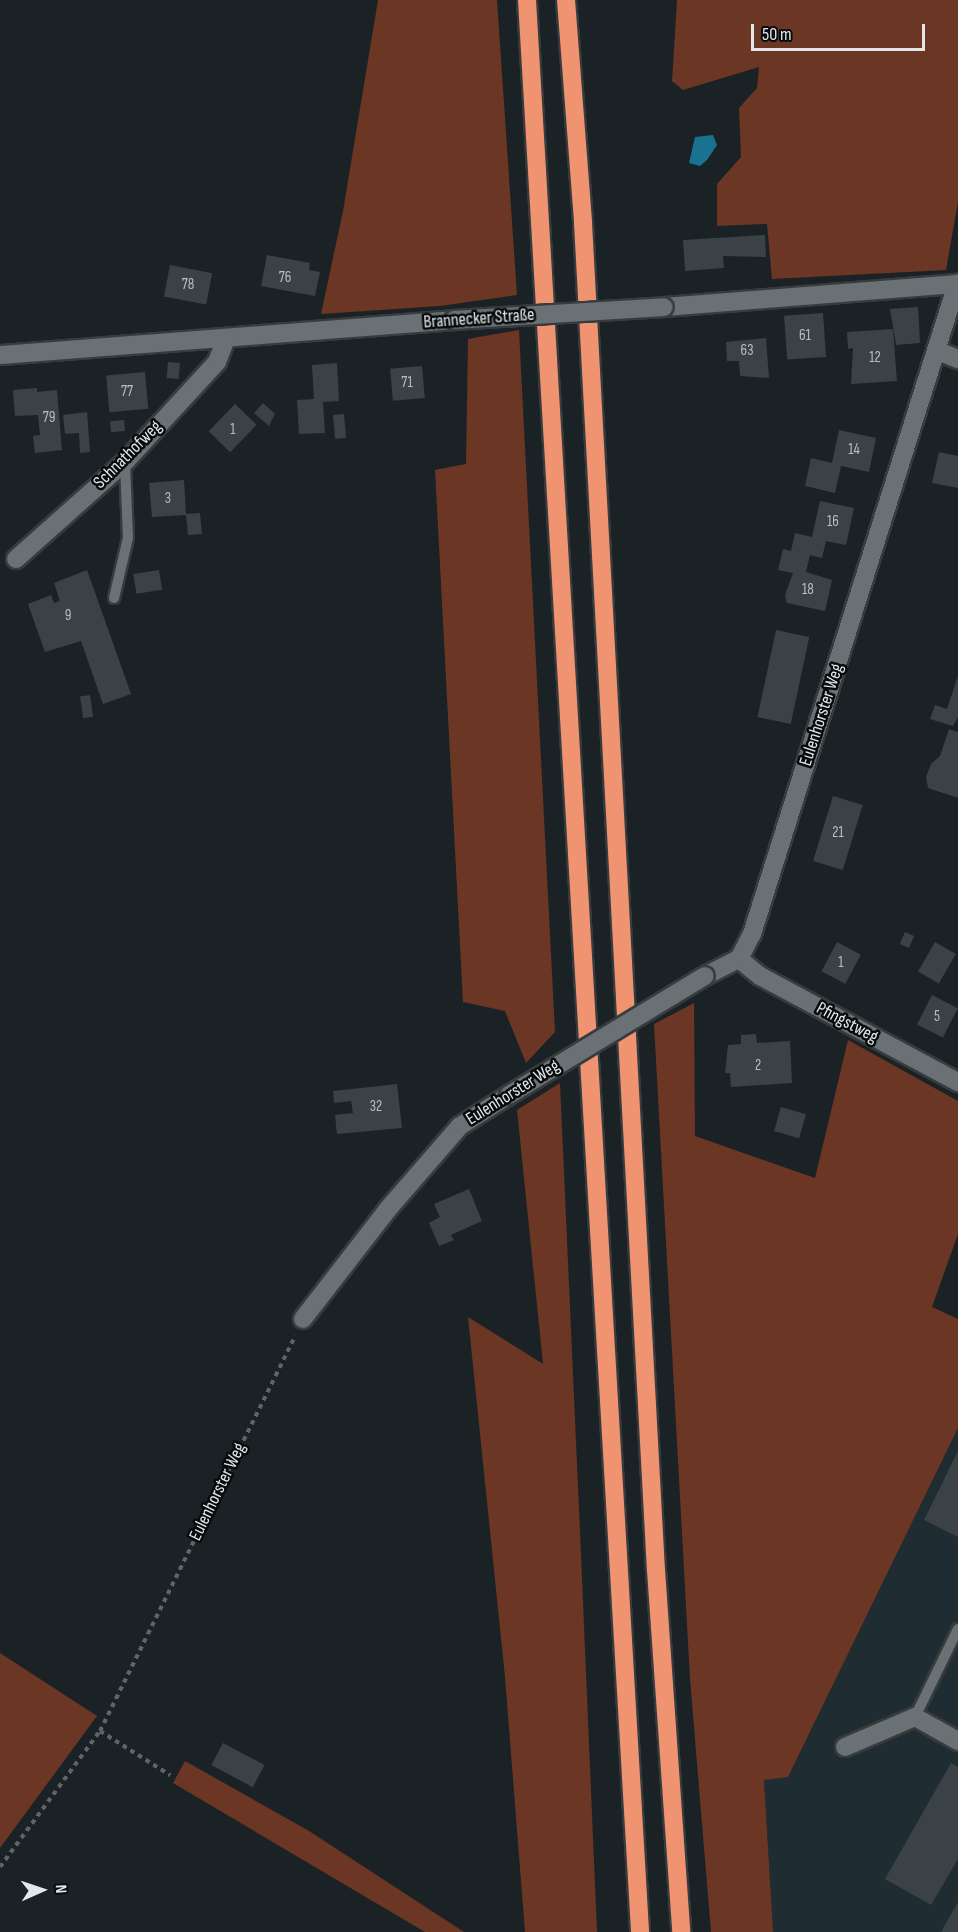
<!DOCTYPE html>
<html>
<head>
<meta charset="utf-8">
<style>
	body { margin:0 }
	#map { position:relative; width:958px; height:1932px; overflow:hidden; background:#1b2225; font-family:"Sofia Sans Condensed",sans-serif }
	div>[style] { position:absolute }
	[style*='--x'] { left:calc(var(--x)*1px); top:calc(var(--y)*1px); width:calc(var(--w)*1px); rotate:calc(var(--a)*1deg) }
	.built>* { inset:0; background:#1f2c32 }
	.green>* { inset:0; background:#6b3623 }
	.water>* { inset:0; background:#197290 }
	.building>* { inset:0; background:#3b4246; transform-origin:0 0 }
	.path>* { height:4px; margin-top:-2px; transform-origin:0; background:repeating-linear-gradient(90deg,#5f6567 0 4.5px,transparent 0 9px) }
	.roads { filter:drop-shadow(2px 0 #373b3e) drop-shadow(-2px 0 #373b3e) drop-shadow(0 2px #373b3e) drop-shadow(0 -2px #373b3e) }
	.lane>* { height:10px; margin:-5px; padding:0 5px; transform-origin:5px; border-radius:5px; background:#697175 }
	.street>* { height:18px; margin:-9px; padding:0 9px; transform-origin:9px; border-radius:9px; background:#697175 }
	.highway>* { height:18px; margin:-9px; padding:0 9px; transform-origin:9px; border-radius:9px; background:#ef9371 }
	.bridges { filter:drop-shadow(2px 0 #373b3e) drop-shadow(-2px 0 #373b3e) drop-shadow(0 2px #373b3e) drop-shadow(0 -2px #373b3e) }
	.street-bridge>* { height:18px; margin:-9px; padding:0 9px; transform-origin:9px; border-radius:9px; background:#697175 }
	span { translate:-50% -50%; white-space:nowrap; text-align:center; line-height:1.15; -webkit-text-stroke:5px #080b0c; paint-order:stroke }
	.number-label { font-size:15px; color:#b9bec0 }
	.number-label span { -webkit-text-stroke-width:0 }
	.street-label { font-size:18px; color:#e3e7e9 }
	.north { position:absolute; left:12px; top:1860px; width:60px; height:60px; -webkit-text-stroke:4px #080b0c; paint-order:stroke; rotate:87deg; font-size:16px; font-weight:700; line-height:24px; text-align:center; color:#e3e7e9 }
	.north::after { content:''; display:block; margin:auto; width:21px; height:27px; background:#e3e7e9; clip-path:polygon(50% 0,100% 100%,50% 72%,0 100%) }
	.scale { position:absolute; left:751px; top:24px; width:174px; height:27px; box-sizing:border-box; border:3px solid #e3e7e9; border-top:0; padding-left:8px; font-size:18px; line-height:21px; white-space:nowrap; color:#e3e7e9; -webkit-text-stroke:4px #080b0c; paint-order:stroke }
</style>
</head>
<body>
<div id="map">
	<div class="built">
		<div style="clip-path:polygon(958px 1428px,958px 1932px,773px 1932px,764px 1779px,788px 1777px)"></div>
	</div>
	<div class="green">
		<div style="clip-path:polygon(378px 0,497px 0,517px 295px,440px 306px,321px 314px,343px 211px)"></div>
		<div style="clip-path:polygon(677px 0,958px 0,958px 202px,946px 270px,772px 279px,767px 224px,717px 226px,717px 184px,741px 157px,739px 108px,757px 88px,759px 67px,683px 90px,672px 81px)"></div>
		<div style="clip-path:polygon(519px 330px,555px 1032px,526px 1063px,505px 1011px,463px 1002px,435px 470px,466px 464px,468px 339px)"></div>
		<div style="clip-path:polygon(694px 1003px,695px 1136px,815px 1178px,848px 1040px,958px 1101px,958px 1234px,932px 1307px,958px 1319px,958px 1428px,788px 1777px,764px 1780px,773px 1932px,711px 1932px,690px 1679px,654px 1024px)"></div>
		<div style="clip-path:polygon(560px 1083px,580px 1531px,597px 1932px,525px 1932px,505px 1677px,468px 1317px,543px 1364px,517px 1110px)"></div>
		<div style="clip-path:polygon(0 1653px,97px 1716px,0 1848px)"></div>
		<div style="clip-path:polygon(185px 1761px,309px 1831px,464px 1932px,425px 1932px,173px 1783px)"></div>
	</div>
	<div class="water">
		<div style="clip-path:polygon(713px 135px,717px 145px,707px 160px,700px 166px,689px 163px,695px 137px)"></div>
	</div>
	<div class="building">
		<div style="clip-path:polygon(765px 235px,766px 257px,723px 256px,724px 268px,685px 271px,683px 240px)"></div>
		<div style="clip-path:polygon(267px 255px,310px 263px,309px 270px,320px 272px,315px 296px,261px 286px)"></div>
		<div style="left:170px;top:265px;width:43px;height:32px;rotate:11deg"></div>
		<div style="clip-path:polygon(918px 307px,920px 343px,896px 345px,890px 309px)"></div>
		<div style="left:823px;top:313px;width:44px;height:39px;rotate:86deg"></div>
		<div style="clip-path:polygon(893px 329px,897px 381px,851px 384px,853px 348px,848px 349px,847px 332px)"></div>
		<div style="clip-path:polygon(766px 338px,769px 378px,740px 376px,739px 361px,727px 361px,726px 342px)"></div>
		<div style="left:168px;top:362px;width:12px;height:16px;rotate:5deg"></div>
		<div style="clip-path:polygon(337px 363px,339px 401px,323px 402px,325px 433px,299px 434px,297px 400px,314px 399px,312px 365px)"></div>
		<div style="left:422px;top:366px;width:32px;height:32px;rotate:85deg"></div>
		<div style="left:145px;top:372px;width:37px;height:39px;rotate:85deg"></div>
		<div style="clip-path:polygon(37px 388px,37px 392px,57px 390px,62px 450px,35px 453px,33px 436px,40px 435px,38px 415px,15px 416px,13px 390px)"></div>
		<div style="clip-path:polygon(263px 403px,275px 414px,269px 426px,254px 413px)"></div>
		<div style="left:235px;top:404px;width:30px;height:38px;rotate:44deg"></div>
		<div style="clip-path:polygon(87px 412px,90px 452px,80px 453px,79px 433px,65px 434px,63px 415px)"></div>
		<div style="left:344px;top:414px;width:24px;height:11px;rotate:85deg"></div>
		<div style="left:124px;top:420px;width:11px;height:14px;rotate:85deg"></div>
		<div style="clip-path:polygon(839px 430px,876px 438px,869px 472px,841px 466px,835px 493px,805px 486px,811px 458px,832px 463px)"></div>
		<div style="clip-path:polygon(939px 452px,958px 456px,958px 488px,932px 483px)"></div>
		<div style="clip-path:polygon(184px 480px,186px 514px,200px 513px,202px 534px,188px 535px,186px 515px,152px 517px,149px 483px)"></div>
		<div style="clip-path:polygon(820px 501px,854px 508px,846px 545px,826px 541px,822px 558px,810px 555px,806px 572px,832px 580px,825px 611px,787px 603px,785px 595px,793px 573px,778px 570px,783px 549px,791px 551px,795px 533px,812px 537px)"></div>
		<div style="clip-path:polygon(87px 570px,131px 694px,103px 704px,81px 641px,45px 652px,28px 604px,51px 595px,54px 603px,60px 601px,54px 583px)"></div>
		<div style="left:159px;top:570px;width:20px;height:26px;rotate:81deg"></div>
		<div style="left:776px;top:630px;width:34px;height:89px;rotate:12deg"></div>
		<div style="clip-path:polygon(958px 676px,958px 717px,953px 726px,930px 719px,935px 705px,947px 709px)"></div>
		<div style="left:90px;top:695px;width:22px;height:10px;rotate:82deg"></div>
		<div style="clip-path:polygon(949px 729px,958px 732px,958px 798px,928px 788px,926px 777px,931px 764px,940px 756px)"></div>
		<div style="left:833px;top:796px;width:31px;height:68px;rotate:17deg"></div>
		<div style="left:905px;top:932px;width:10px;height:13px;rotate:24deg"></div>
		<div style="left:837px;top:942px;width:27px;height:33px;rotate:28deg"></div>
		<div style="left:935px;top:942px;width:24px;height:34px;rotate:30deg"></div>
		<div style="left:932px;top:995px;width:29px;height:33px;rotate:27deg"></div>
		<div style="clip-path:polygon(756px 1034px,757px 1043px,790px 1041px,792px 1083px,731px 1087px,730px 1073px,725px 1073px,728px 1045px,741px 1044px,741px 1035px)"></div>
		<div style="clip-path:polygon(397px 1084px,402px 1128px,337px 1134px,335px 1115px,353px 1113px,351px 1101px,334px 1103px,333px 1091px)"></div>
		<div style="left:781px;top:1107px;width:26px;height:25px;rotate:16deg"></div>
		<div style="clip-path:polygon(469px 1189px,482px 1221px,451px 1235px,454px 1240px,439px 1246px,429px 1223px,440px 1217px,434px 1204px)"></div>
		<div style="clip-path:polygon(958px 1451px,958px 1537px,924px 1520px)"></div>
		<div style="left:223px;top:1743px;width:47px;height:25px;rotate:28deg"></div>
		<div style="clip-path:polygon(951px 1763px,958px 1767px,958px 1859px,931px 1905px,885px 1879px)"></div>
		<div style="clip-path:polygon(958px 1902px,958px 1932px,941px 1932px)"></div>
	</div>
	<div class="path">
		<div style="--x:100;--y:1731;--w:83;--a:32.2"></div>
		<div style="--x:0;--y:1867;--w:169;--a:-53.7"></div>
		<div style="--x:100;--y:1731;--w:441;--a:-63.7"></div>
	</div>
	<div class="roads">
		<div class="lane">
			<div style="--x:114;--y:598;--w:62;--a:-76.9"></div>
			<div style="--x:128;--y:538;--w:76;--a:-92.3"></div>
			<div style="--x:915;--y:1717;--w:98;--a:-64"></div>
		</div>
		<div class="street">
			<div style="--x:664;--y:307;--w:295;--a:-4.5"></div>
			<div style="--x:938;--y:351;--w:22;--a:22"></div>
			<div style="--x:0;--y:355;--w:455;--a:-4.4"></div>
			<div style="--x:16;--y:559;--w:146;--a:-41.7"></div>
			<div style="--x:125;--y:462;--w:136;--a:-47.4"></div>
			<div style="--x:217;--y:362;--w:25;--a:-69"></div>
			<div style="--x:739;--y:959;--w:27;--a:39"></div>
			<div style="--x:760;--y:976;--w:225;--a:28.2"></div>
			<div style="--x:705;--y:976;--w:38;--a:-27"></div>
			<div style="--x:739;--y:959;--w:28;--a:-63"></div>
			<div style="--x:752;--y:934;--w:682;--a:-72.5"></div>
			<div style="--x:303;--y:1319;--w:139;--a:-52.3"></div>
			<div style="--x:388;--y:1209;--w:110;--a:-49.1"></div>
			<div style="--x:460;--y:1126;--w:58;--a:-32.3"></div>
			<div style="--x:845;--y:1747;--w:76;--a:-23.2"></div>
			<div style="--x:915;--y:1717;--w:49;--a:29.2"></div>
		</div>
		<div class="highway">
			<div style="--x:527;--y:0;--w:1935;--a:86.65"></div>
			<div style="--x:566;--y:0;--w:224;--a:85.6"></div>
			<div style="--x:583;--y:223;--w:1349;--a:86.9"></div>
			<div style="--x:656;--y:1570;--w:363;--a:86"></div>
		</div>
	</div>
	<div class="bridges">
		<div class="street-bridge">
			<div style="--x:454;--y:320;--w:210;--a:-3.5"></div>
			<div style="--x:509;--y:1095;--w:229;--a:-31.3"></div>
		</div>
	</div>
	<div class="number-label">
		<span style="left:285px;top:278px">76</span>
		<span style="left:188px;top:285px">78</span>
		<span style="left:805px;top:336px">61</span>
		<span style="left:747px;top:351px">63</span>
		<span style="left:875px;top:358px">12</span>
		<span style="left:407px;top:383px">71</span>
		<span style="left:127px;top:392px">77</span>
		<span style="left:49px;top:418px">79</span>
		<span style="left:233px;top:430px">1</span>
		<span style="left:854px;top:450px">14</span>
		<span style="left:168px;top:499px">3</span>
		<span style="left:833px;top:522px">16</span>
		<span style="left:808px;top:590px">18</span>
		<span style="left:68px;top:616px">9</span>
		<span style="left:838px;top:833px">21</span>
		<span style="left:841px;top:963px">1</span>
		<span style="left:937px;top:1017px">5</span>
		<span style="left:758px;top:1066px">2</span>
		<span style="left:376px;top:1107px">32</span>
	</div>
	<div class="street-label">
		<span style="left:479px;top:319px;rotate:-4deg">Brannecker Straße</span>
		<span style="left:128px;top:455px;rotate:-45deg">Schnathofweg</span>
		<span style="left:822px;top:715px;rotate:-72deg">Eulenhorster Weg</span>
		<span style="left:847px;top:1023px;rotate:28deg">Pfingstweg</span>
		<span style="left:513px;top:1093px;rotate:-32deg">Eulenhorster Weg</span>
		<span style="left:218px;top:1492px;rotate:-64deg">Eulenhorster Weg</span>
	</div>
	<div class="north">N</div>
	<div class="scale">50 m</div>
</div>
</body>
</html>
